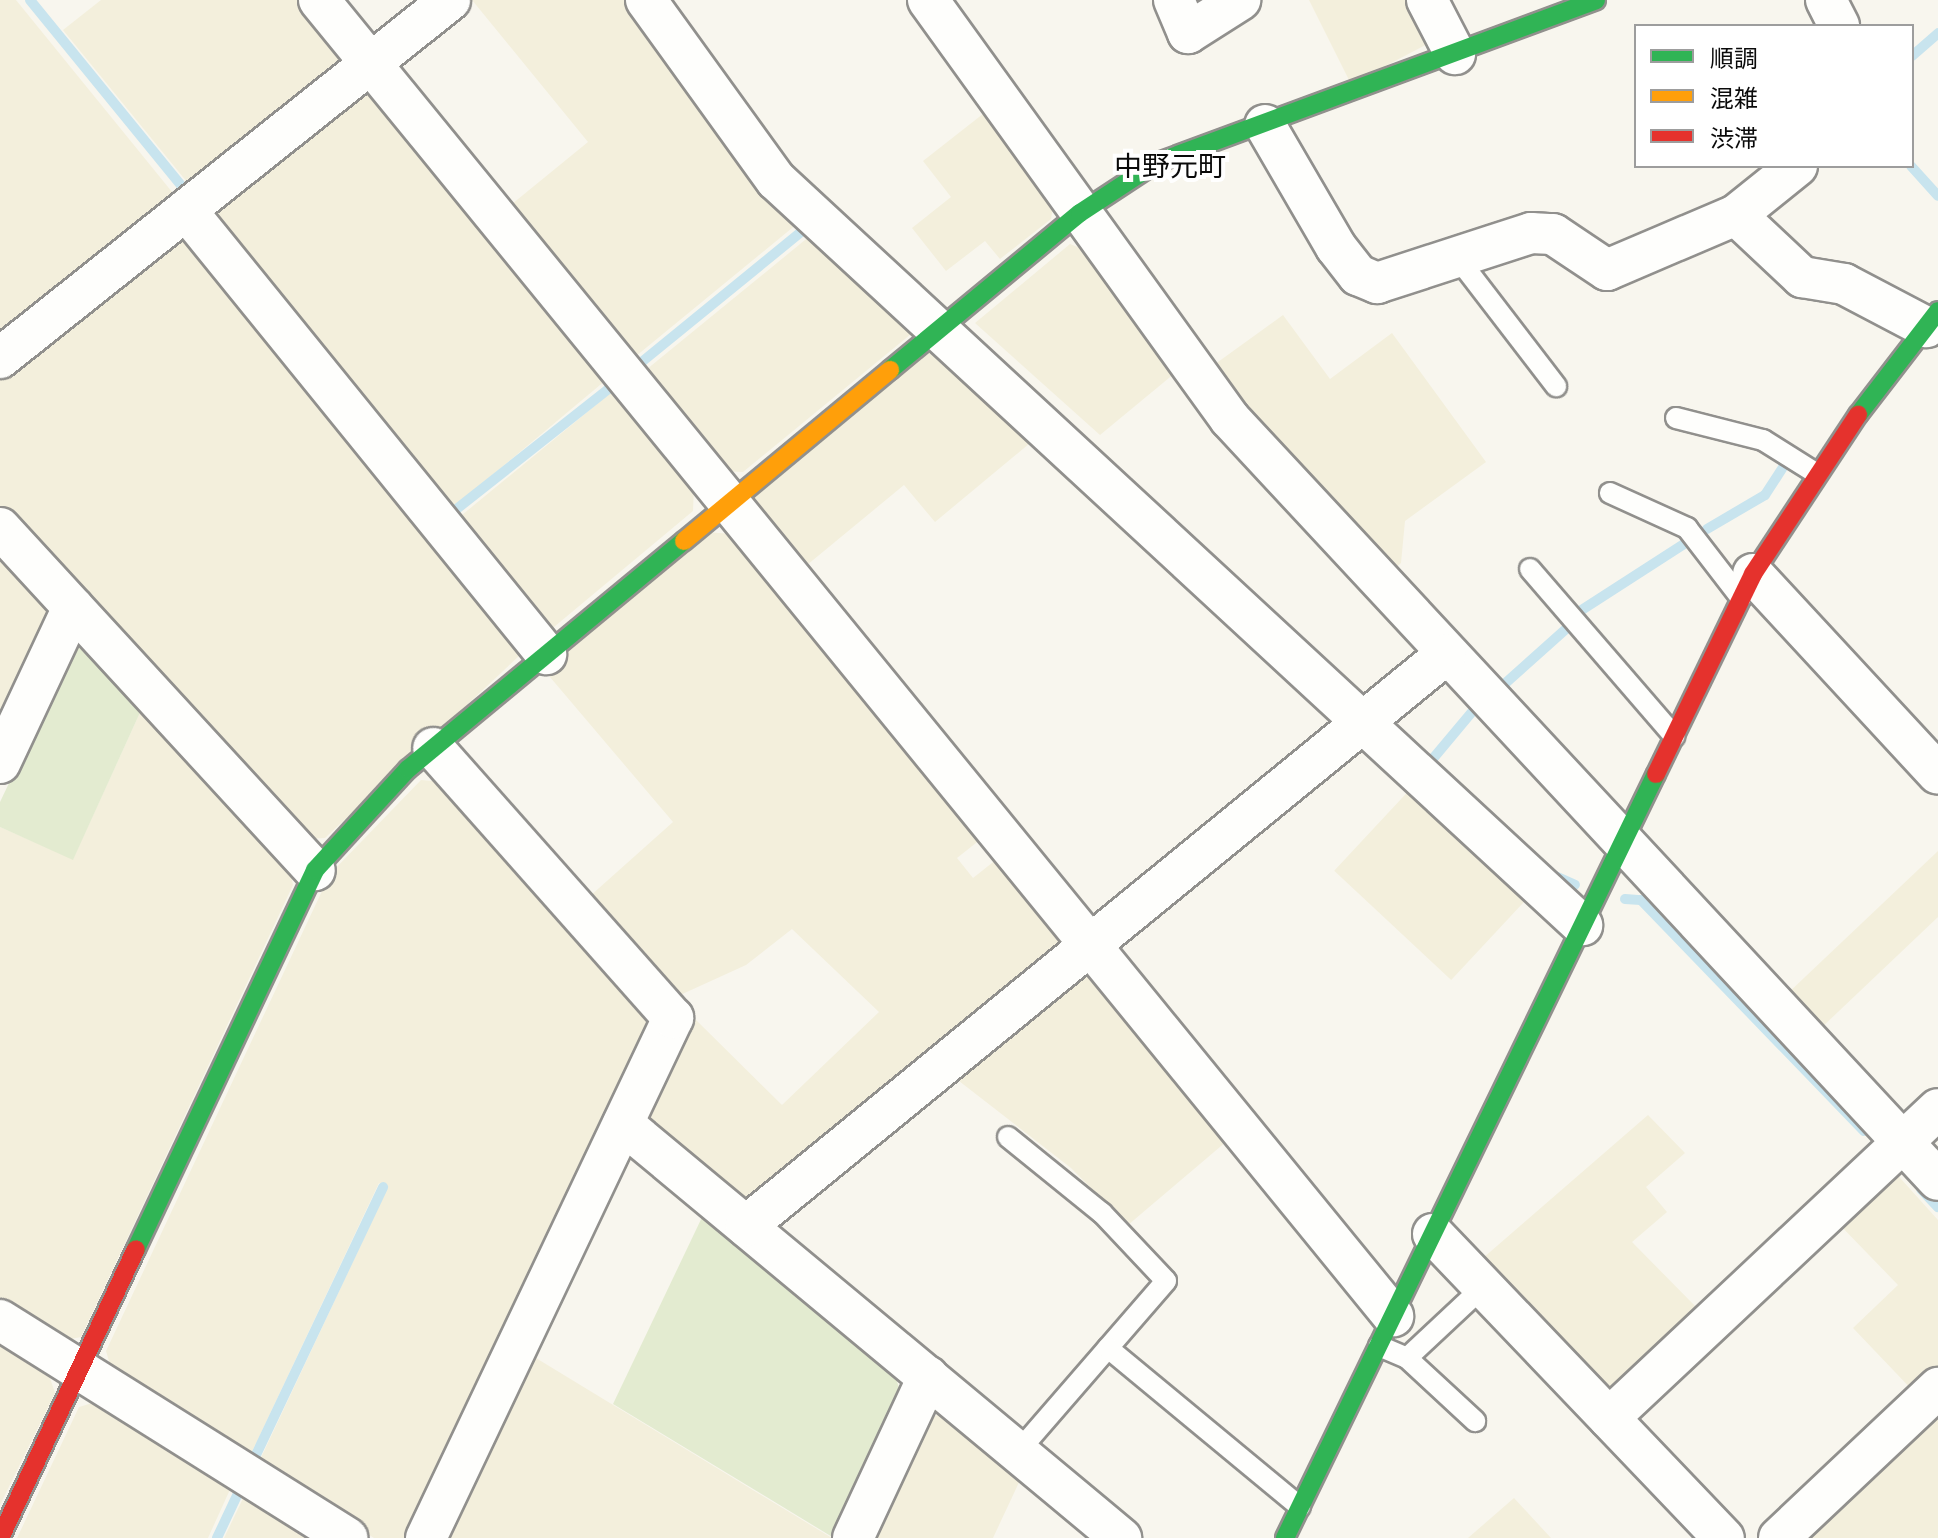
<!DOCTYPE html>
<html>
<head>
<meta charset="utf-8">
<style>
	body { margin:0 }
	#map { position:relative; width:1938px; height:1538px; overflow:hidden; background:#f8f6ee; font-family:"Playfair Display","Noto Sans JP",serif }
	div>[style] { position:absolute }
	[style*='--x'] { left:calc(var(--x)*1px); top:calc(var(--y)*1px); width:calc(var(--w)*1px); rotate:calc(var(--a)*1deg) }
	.farmland>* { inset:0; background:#f3efdc; transform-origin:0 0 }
	.green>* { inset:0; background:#e3ebd0 }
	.stream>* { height:10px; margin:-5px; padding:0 5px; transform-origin:5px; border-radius:5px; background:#c8e4ee }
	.roads { filter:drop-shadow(2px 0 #91908d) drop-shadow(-2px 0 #91908d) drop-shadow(0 2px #91908d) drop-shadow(0 -2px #91908d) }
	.lane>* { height:20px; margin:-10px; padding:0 10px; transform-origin:10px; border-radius:10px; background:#fefefc }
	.street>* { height:40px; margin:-20px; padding:0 20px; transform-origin:20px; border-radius:20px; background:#fefefc }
	.fast>* { height:18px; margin:-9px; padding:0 9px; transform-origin:9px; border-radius:9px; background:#30b455 }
	.slow>* { height:18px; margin:-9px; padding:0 9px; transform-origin:9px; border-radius:9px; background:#ff9f0a }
	.jam>* { height:18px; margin:-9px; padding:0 9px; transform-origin:9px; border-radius:9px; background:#e5322d }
	span { translate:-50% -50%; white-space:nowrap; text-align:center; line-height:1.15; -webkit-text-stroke:8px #fff; paint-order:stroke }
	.quarter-label { font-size:28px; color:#0a0a0a }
	.legend { position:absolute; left:1634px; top:24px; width:280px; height:144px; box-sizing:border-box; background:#fff; border:2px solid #9d9d9d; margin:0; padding:10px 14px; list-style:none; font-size:24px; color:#0a0a0a }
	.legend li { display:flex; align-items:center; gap:16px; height:40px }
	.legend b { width:40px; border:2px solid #9d9d9d }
</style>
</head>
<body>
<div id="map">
	<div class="farmland">
		<div style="clip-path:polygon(0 0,16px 0,181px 203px,0 346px)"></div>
		<div style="clip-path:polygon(101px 0,297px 0,341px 54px,338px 78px,196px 193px,63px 30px)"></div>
		<div style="clip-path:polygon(472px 0,631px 0,803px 219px,630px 361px,507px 208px,588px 142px)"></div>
		<div style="clip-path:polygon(1309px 0,1417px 0,1437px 39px,1351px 84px)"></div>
		<div style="clip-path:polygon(352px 92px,372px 94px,606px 380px,453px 508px,206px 207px)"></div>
		<div style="clip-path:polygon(988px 110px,1054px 201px,1051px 219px,1000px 259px,985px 241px,946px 271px,912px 228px,951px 197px,923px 161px)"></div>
		<div style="clip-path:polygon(816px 231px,912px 313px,911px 334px,743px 472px,719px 471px,641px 374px)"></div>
		<div style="clip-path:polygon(171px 233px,194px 234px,518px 634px,519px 656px,325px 838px,306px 839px,0 507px,0 369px)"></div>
		<div style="clip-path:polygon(1070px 244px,1085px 250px,1175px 373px,1100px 435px,975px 323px)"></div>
		<div style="clip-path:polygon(1283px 315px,1330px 379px,1392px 333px,1486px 462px,1405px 521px,1401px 563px,1392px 571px,1211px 367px)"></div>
		<div style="clip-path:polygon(932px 349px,1042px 433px,935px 522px,904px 485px,801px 570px,753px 513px,754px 496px)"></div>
		<div style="clip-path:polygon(614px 390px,694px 486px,693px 511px,554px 627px,532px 625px,451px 524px)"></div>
		<div style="clip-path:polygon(706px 532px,732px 534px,981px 839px,957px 858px,973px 878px,997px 859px,1058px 934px,1057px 955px,755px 1196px,732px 1197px,654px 1132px,648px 1108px,693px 1017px,782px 1105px,879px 1012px,792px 929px,746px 965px,678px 996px,589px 897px,673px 822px,544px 670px)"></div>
		<div style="clip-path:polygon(0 544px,47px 595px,49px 627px,0 731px)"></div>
		<div style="clip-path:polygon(143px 706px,289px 864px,293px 885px,81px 1337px,60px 1341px,0 1304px,0 827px,73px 859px)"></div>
		<div style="clip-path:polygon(421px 780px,444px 782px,647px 1008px,649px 1038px,413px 1538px,374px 1538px,258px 1464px,388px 1187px,379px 1183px,249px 1458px,113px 1375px,106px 1351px,330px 874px)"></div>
		<div style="left:1416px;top:783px;width:160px;height:120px;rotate:43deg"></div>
		<div style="clip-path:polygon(1938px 851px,1938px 917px,1819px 1030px,1786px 995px)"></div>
		<div style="clip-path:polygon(1071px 974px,1090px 977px,1227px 1141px,1128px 1225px,1071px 1168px,950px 1074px)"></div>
		<div style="clip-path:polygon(1648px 1115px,1685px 1153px,1646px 1187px,1667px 1212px,1632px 1242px,1699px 1310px,1616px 1388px,1596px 1386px,1475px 1265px)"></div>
		<div style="clip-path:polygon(1892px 1169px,1938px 1220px,1938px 1372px,1916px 1394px,1853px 1328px,1898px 1285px,1837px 1222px)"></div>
		<div style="clip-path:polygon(0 1338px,46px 1366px,55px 1393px,0 1505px)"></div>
		<div style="clip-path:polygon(531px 1355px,832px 1538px,445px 1538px)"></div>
		<div style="clip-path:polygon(1938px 1399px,1938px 1538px,1790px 1538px)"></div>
		<div style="clip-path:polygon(99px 1401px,233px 1483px,208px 1538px,17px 1538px,79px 1407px)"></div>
		<div style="clip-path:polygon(946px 1414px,1021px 1478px,993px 1538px,870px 1538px,926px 1417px)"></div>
		<div style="clip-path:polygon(248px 1488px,327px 1538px,224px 1538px)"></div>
		<div style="clip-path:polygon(1514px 1498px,1551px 1538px,1468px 1538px)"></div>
	</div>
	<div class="green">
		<div style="clip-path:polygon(85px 644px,143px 706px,73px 860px,0 827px,0 802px,75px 645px)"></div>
		<div style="clip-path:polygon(705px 1211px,893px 1369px,902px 1397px,834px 1538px,613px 1404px)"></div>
	</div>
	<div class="stream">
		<div style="--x:30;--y:0;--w:252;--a:50.8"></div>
		<div style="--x:1912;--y:56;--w:35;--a:-41"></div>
		<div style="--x:1911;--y:166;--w:40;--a:48"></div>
		<div style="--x:638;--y:365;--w:218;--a:-39.2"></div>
		<div style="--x:449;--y:515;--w:205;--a:-38.3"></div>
		<div style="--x:1707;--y:529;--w:67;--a:-30.4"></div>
		<div style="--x:1765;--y:495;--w:35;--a:-57"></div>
		<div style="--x:1577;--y:613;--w:131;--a:-32.8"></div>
		<div style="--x:1500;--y:688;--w:90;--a:-41.8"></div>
		<div style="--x:1431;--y:761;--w:64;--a:-50.1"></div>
		<div style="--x:1553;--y:875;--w:24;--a:24"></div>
		<div style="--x:1625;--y:899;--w:16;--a:4"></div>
		<div style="--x:1641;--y:900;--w:321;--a:46"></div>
		<div style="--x:1921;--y:1189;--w:25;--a:47"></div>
		<div style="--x:254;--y:1459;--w:301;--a:-64.6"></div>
		<div style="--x:217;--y:1538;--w:56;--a:-64.8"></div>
	</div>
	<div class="roads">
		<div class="lane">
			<div style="--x:1460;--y:261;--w:158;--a:52.5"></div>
			<div style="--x:1676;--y:418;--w:90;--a:14.2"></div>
			<div style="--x:1763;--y:440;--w:60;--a:32.1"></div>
			<div style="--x:1610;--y:493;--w:85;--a:24.4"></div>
			<div style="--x:1687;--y:528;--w:88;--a:52.4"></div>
			<div style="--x:1530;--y:569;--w:221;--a:49.2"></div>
			<div style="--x:1008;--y:1137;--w:121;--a:39"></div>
			<div style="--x:1102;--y:1213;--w:93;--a:46.7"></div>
			<div style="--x:1166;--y:1281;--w:226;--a:130.9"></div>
			<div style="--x:1379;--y:1346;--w:30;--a:23"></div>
			<div style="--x:1407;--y:1358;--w:93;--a:42.8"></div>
			<div style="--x:1108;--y:1348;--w:249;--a:39.6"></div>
			<div style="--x:1407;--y:1358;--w:104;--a:-43.1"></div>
		</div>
		<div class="street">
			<div style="--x:319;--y:0;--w:1699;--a:50.78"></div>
			<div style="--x:646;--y:0;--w:222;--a:54.2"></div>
			<div style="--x:776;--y:180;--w:1098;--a:42.75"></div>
			<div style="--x:928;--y:0;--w:516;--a:54.22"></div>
			<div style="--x:1230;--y:419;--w:1039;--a:47.07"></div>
			<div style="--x:1174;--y:0;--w:36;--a:67"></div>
			<div style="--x:1188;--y:33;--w:62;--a:-32.4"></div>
			<div style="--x:1427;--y:0;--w:61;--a:62.6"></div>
			<div style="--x:1826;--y:0;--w:29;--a:63"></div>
			<div style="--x:1265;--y:125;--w:141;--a:59.8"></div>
			<div style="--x:1336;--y:247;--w:36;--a:52"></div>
			<div style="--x:1358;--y:275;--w:21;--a:23"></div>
			<div style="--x:1377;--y:283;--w:162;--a:-18"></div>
			<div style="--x:1531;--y:233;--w:22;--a:3"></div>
			<div style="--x:1553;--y:234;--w:65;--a:33.7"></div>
			<div style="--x:1607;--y:270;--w:140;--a:-23.1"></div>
			<div style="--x:1797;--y:166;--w:78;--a:141.2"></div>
			<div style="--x:1736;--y:215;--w:91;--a:43.2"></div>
			<div style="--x:1802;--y:277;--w:43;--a:9.5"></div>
			<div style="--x:1844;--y:284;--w:93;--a:27.7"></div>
			<div style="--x:186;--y:210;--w:572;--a:50.96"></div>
			<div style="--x:0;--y:358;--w:575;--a:-38.5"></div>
			<div style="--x:0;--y:528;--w:465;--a:47.4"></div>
			<div style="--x:1753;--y:574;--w:272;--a:47.2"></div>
			<div style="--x:0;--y:763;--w:172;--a:-64.9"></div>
			<div style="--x:623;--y:1124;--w:648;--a:39.74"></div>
			<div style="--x:746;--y:1226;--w:903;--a:-39.24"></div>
			<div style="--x:1433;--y:1234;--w:421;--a:46.3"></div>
			<div style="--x:0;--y:1320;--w:410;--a:32.1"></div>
			<div style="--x:1609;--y:1418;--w:451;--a:-43.2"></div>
			<div style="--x:426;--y:1538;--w:576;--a:-64.59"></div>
			<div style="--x:673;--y:1018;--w:361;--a:-131.6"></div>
			<div style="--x:853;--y:1538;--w:178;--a:-65"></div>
			<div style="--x:1779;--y:1538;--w:219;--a:-43.3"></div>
		</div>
		<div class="fast">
			<div style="--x:890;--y:370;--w:246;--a:-39.6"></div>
			<div style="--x:1080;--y:213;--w:91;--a:-33.3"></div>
			<div style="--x:1156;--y:163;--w:469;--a:-20.3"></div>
			<div style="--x:1858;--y:415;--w:131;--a:-52.4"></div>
			<div style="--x:136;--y:1249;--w:419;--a:-64.7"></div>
			<div style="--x:315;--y:870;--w:137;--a:-47.4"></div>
			<div style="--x:408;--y:769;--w:358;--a:-39.6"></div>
			<div style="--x:1285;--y:1538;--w:849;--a:-64.1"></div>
		</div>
		<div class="slow">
			<div style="--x:684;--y:541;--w:268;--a:-39.7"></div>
		</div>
		<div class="jam">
			<div style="--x:1656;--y:774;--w:222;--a:-64.1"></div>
			<div style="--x:1753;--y:574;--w:191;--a:-56.6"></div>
			<div style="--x:0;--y:1538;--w:319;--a:-64.8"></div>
		</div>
	</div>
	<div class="quarter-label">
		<span style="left:1170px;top:165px">中野元町</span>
	</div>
	<ul class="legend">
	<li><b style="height:10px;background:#30b455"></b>順調</li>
	<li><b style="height:10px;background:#ff9f0a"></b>混雑</li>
	<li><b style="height:10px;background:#e5322d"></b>渋滞</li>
	</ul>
</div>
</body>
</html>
